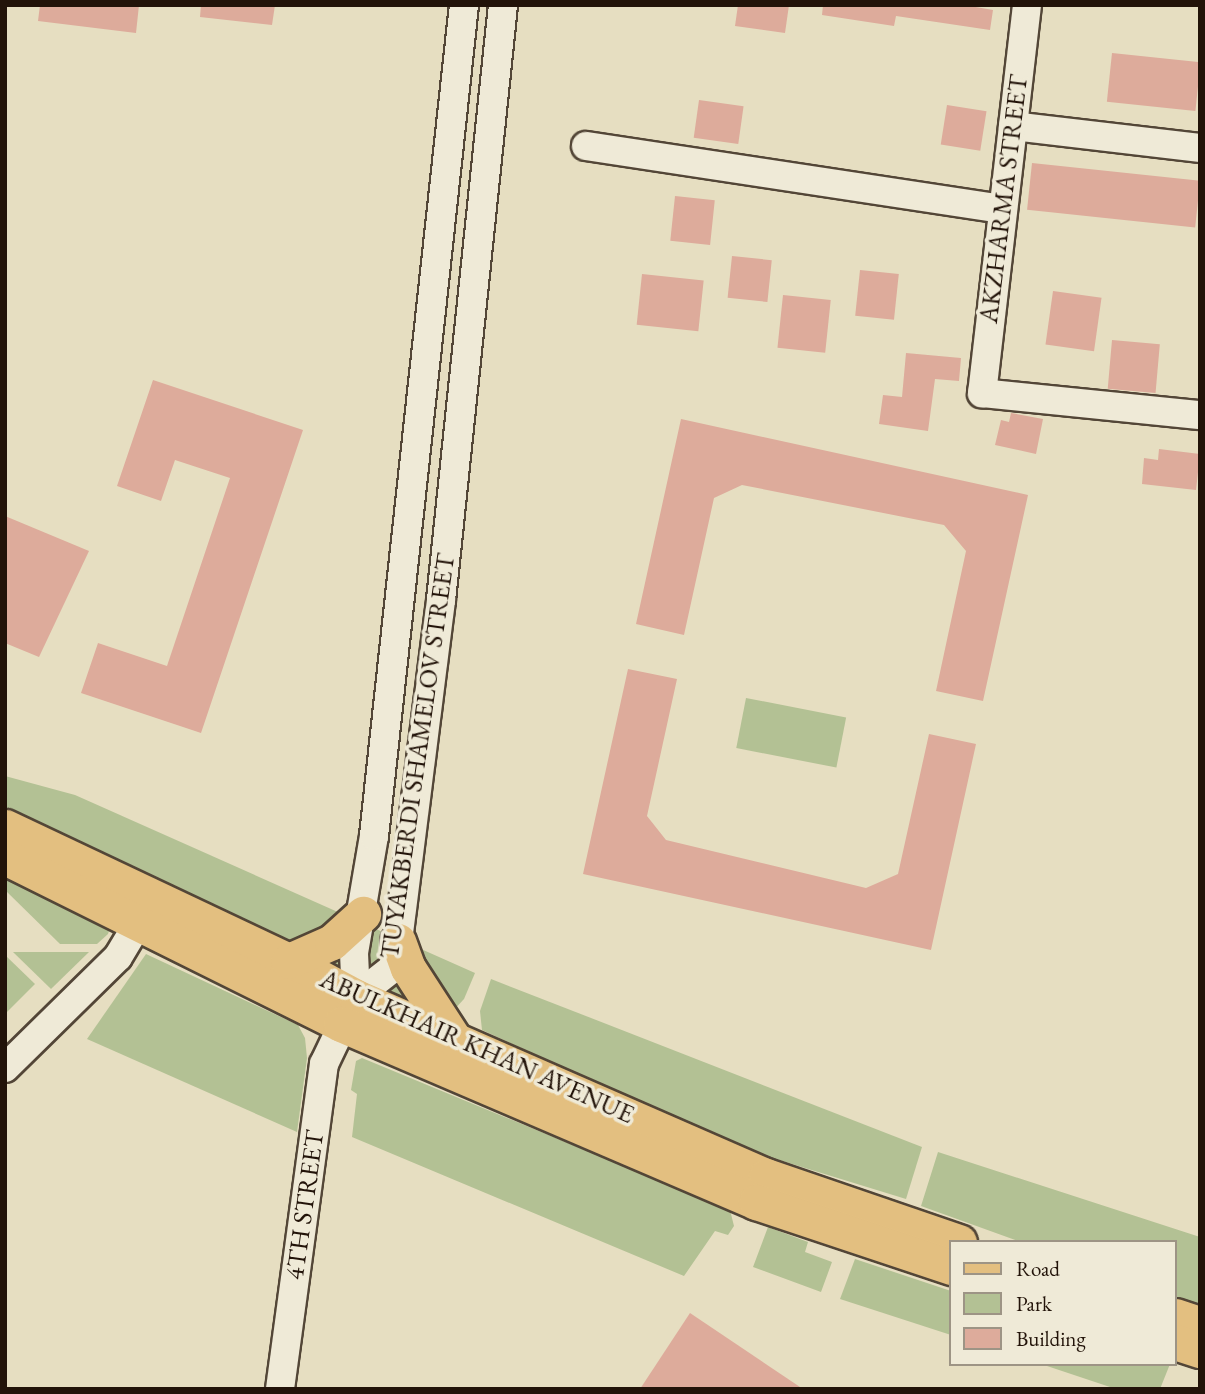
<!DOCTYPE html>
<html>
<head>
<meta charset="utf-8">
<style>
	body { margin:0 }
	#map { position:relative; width:1205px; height:1394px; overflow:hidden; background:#e6dec1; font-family:"EB Garamond",serif }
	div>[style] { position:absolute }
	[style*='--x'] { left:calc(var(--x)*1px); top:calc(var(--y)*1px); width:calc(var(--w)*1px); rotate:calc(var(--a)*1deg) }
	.green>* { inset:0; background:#b3c194; transform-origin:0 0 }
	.building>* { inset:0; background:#ddab9b; transform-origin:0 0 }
	.roads { filter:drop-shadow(2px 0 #534637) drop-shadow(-2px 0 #534637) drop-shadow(0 2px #534637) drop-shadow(0 -2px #534637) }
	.minor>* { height:28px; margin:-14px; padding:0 14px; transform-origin:14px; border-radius:14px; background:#efead7 }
	.major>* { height:35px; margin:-17.5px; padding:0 17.5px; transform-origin:17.5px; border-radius:17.5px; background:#e3bf80 }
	span { translate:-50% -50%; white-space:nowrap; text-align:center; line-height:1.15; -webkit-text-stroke:7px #efead7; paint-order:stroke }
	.street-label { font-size:26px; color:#221309 }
	.frame { position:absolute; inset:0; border:7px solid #221309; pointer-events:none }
	.legend { position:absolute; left:949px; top:1240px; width:228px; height:126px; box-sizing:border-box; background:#efead7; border:2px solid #9d9485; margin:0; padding:9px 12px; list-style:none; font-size:21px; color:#221309 }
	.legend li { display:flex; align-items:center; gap:14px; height:35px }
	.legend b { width:35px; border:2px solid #9d9485 }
</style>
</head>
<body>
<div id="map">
	<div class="green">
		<div style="left:746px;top:698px;width:102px;height:51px;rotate:11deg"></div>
		<div style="clip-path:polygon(5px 776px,75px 795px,475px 973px,464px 999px,452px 1012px,439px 1018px,209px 912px,5px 807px)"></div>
		<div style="clip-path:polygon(5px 864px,111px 925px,108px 934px,97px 944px,60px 944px,5px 890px)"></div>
		<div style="clip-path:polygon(13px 952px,89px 952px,51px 989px)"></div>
		<div style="clip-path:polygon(146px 954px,298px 1025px,305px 1038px,307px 1058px,297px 1132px,87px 1039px)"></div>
		<div style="clip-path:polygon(5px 955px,35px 984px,5px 1014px)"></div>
		<div style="clip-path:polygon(491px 979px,922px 1147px,906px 1199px,737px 1147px,482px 1030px,480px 1011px)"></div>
		<div style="clip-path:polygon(362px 1058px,730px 1210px,734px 1226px,728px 1235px,715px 1231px,684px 1276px,352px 1137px,357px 1094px,351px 1090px,356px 1061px)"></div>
		<div style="clip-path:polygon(938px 1152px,1200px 1237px,1200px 1305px,1175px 1297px,1175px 1242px,1021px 1242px,921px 1206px)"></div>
		<div style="clip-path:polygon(768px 1227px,808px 1242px,805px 1252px,832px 1262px,821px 1292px,753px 1267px)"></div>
		<div style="clip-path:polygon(855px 1259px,951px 1291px,951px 1335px,840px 1299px)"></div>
		<div style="clip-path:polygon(1041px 1364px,1170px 1364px,1160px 1389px,1116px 1389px)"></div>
	</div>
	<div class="building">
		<div style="clip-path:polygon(40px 5px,139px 5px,136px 33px,38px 21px)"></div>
		<div style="clip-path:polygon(201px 5px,275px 5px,272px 25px,200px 17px)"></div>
		<div style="clip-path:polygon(738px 5px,789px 5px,785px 33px,735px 26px)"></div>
		<div style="clip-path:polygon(823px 5px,964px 5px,993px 10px,990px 30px,896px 16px,894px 26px,822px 15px)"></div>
		<div style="left:1112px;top:53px;width:89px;height:49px;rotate:6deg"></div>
		<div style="left:699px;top:100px;width:45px;height:38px;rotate:8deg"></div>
		<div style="left:947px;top:105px;width:40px;height:40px;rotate:9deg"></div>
		<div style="left:1032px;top:163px;width:169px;height:47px;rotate:6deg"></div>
		<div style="left:675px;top:196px;width:40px;height:45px;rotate:6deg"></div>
		<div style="left:732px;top:256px;width:40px;height:42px;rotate:6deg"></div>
		<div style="left:860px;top:270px;width:39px;height:46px;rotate:6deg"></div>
		<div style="left:642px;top:274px;width:62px;height:51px;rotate:6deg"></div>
		<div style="left:1053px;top:291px;width:49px;height:54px;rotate:8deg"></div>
		<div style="left:783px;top:295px;width:48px;height:53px;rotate:6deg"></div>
		<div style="left:1112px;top:340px;width:48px;height:49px;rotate:5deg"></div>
		<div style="clip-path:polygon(906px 353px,961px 358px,959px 381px,935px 379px,928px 431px,879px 424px,883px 395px,902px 397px)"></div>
		<div style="clip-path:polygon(153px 380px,303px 430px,201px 733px,81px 693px,98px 643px,167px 666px,230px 478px,175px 460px,161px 501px,117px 486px)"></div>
		<div style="clip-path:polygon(1011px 413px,1043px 419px,1036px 454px,995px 445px,1001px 420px,1009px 422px)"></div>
		<div style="clip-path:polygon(681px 419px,1028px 495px,983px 701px,936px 691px,966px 551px,944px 525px,742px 485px,714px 498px,684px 635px,636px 624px)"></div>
		<div style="clip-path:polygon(1159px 449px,1200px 454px,1196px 490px,1142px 484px,1144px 458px,1158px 460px)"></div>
		<div style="clip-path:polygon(5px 516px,89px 551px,39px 657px,5px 643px)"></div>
		<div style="clip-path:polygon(628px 669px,677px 679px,647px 816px,666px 840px,866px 888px,898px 874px,929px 734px,976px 744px,931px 950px,583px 874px)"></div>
		<div style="clip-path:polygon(690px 1313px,803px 1389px,640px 1389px)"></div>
	</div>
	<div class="roads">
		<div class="minor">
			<div style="--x:1027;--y:5;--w:391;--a:96.6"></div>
			<div style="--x:982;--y:393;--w:219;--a:5.8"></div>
			<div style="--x:1013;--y:126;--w:188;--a:6.7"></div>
			<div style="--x:586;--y:146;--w:421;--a:8.6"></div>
			<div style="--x:356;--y:997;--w:44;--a:-92.6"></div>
			<div style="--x:354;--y:953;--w:119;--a:-80.3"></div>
			<div style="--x:374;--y:836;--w:836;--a:-83.82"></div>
			<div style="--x:5;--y:1068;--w:158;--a:-44.5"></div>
			<div style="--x:118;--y:957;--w:39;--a:-59"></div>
			<div style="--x:280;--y:1389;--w:328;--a:-82.3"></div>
			<div style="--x:324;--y:1064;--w:74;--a:-64.5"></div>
			<div style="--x:356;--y:997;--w:47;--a:-38.1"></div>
			<div style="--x:393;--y:968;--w:27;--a:-80"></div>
			<div style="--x:398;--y:941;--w:344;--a:-82.8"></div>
			<div style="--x:441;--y:600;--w:598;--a:-84.05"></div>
		</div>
		<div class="major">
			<div style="--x:5;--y:827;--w:314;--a:25.3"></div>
			<div style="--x:289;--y:961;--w:76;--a:28.2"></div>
			<div style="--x:356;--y:997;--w:447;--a:23.6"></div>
			<div style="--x:766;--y:1176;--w:204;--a:18.9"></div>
			<div style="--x:5;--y:857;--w:375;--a:26.4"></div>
			<div style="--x:341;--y:1024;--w:452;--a:23.2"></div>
			<div style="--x:756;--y:1202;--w:206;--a:18.4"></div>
			<div style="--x:398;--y:941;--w:29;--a:70"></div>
			<div style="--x:408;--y:968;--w:85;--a:57.1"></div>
			<div style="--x:289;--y:961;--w:47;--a:-23.8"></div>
			<div style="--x:332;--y:942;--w:42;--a:-42.1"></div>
			<div style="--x:1175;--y:1316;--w:26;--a:18"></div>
			<div style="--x:1175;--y:1342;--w:26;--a:18"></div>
		</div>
	</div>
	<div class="street-label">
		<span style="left:1004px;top:199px;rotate:-83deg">AKZHARMA STREET</span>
		<span style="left:418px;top:756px;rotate:-82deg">TUYAKBERDI SHAMELOV STREET</span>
		<span style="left:477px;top:1047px;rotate:24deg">ABULKHAIR KHAN AVENUE</span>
		<span style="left:305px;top:1205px;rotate:-82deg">4TH STREET</span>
	</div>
	<div class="frame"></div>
	<ul class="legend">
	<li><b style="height:9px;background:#e3bf80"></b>Road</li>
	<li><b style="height:19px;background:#b3c194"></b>Park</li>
	<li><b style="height:19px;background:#ddab9b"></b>Building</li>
	</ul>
</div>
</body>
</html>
